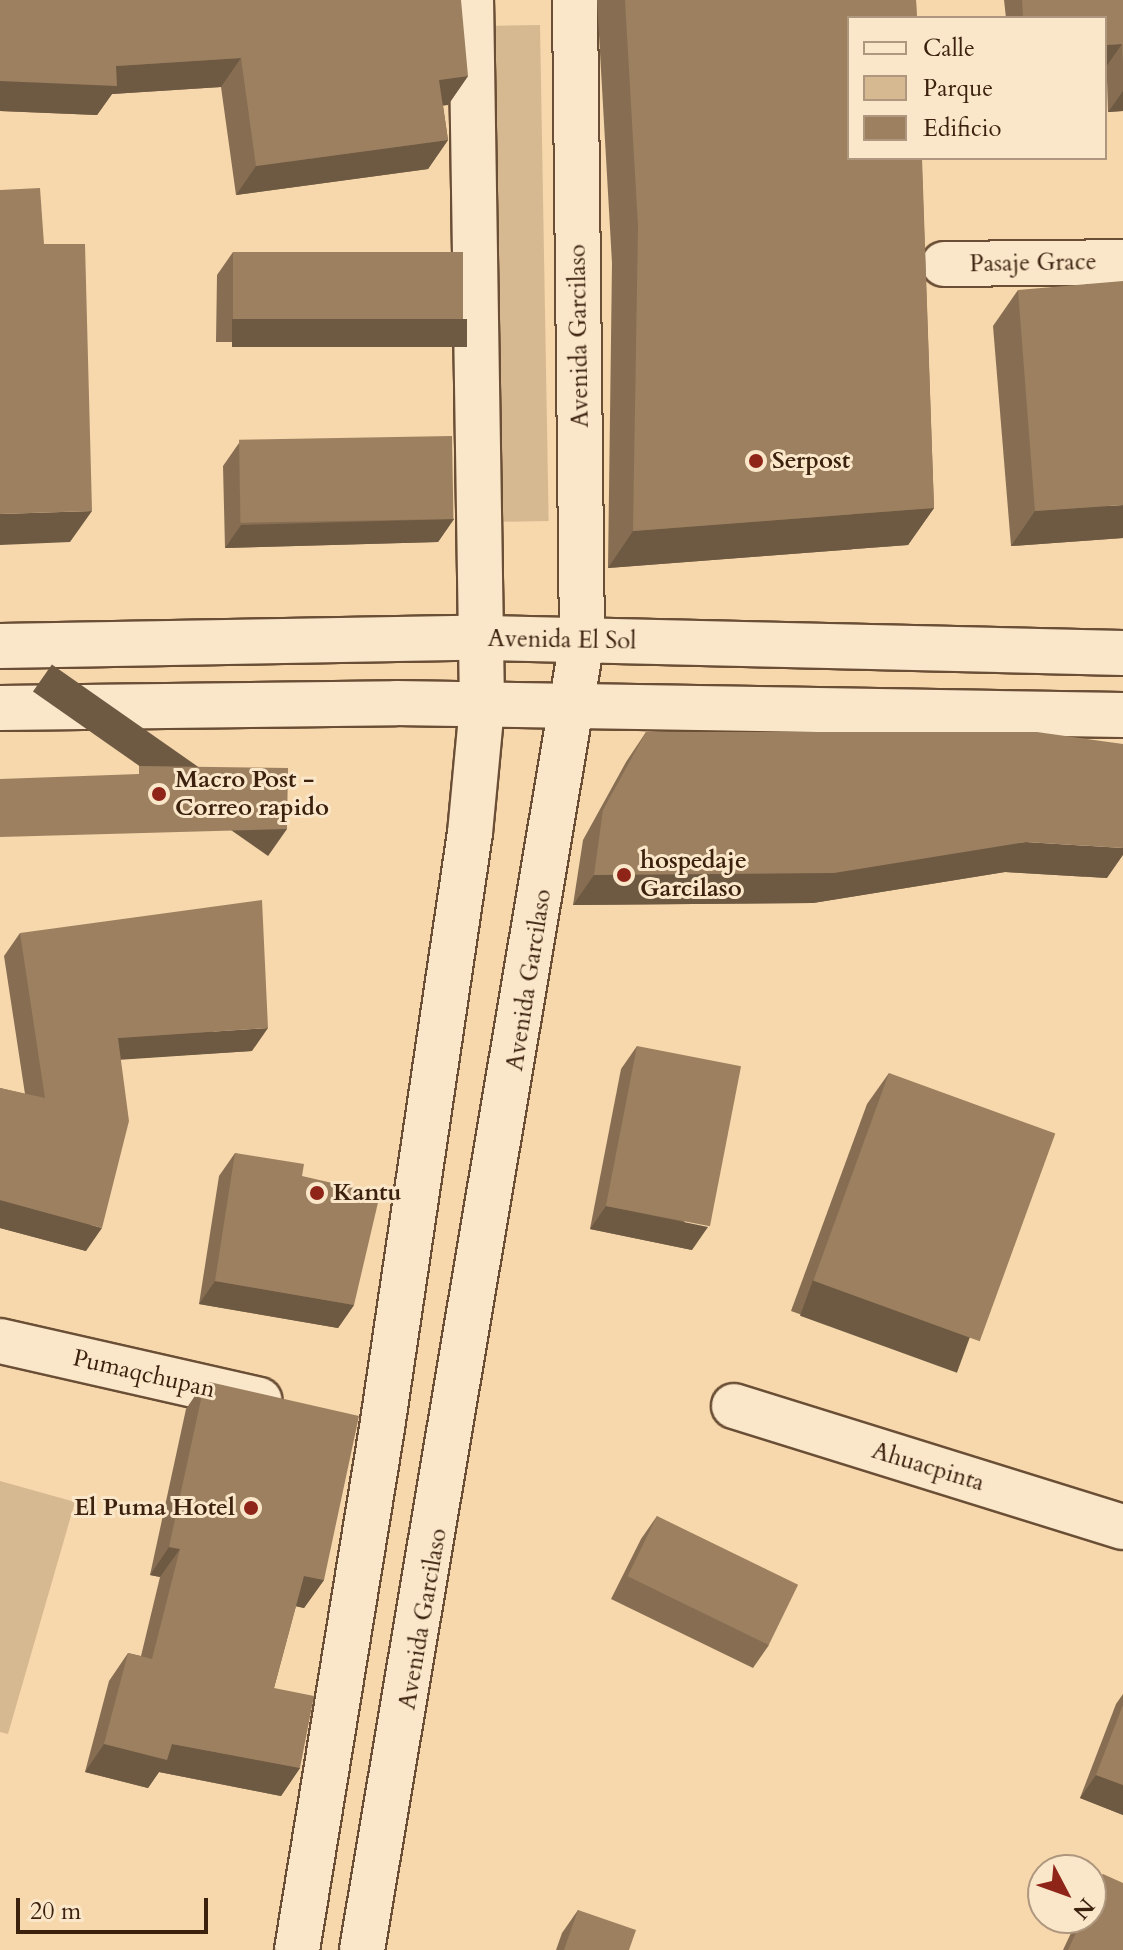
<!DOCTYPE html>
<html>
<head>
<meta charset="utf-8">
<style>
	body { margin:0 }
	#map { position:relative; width:1123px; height:1950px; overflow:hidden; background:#f7d8ac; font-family:Cardo,serif }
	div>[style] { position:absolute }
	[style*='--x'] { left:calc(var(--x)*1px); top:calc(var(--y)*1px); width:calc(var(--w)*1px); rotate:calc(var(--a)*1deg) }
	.green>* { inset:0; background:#d7b991; transform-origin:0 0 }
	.roads { filter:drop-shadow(2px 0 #6a4f36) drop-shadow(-2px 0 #6a4f36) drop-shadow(0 2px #6a4f36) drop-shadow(0 -2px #6a4f36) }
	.minor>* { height:44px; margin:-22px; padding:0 22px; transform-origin:22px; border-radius:22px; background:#fae6c9 }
	.wall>* { inset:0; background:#876e53 }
	.shaded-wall>* { inset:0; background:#6e5a43; transform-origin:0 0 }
	.building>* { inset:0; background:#9d8060; transform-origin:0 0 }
	.dots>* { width:22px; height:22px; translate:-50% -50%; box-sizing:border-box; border:4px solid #fae6c9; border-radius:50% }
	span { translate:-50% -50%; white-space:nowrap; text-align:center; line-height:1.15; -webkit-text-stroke:6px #fae6c9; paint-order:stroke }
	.street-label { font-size:24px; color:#3b210e }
	.poi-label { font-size:24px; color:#3b210e; font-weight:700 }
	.left { translate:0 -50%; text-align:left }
	.right { translate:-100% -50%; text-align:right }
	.legend { position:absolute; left:847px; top:16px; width:260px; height:144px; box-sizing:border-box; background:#fae6c9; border:2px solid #ae977e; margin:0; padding:10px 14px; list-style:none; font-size:24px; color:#3b210e }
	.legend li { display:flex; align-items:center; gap:16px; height:40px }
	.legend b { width:40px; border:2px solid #ae977e }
	.north { position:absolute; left:1027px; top:1854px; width:80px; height:80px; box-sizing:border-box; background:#fae6c9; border:2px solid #ae977e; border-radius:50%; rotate:131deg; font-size:22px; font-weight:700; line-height:32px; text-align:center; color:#3b210e }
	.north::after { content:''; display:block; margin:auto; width:28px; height:36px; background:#8f2418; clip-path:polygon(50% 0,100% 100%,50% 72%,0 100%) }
	.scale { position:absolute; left:16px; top:1898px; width:192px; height:36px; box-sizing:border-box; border:4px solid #3b210e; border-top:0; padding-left:10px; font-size:24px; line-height:28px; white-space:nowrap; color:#3b210e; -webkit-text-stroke:6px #fae6c9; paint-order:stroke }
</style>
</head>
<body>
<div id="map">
	<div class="green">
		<div style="left:540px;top:25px;width:496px;height:52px;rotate:89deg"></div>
		<div style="clip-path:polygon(0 1481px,75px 1502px,8px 1734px,0 1732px)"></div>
	</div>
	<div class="roads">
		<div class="minor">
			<div style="--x:944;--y:264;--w:179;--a:-0.6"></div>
			<div style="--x:0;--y:646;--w:482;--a:-1"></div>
			<div style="--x:482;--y:638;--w:641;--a:1.34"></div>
			<div style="--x:0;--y:708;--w:396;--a:-0.7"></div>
			<div style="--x:396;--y:703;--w:727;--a:0.95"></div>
			<div style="--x:0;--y:1341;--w:266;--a:12.8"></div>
			<div style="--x:734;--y:1406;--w:407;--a:17.3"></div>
			<div style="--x:297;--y:1950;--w:529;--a:-80.75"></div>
			<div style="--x:382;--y:1428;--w:601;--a:-81.59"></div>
			<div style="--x:470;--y:833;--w:129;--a:-84.6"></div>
			<div style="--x:482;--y:705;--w:705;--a:-90.89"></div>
			<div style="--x:362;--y:1950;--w:1327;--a:-80.46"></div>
			<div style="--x:582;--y:641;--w:641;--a:-90.63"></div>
		</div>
	</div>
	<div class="wall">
		<div style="clip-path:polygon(0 0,468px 76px,448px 105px,443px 105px,448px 140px,428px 169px,236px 195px,221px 87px,112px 94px,97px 115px,0 111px)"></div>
		<div style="clip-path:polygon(597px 0,916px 0,934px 508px,908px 545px,608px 568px,612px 263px)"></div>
		<div style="clip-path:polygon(1004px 0,1123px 0,1123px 111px,1108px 112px,1105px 18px,1006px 18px)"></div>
		<div style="clip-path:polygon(233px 252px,451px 342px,216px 342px,217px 275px)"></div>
		<div style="clip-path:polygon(1018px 290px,1123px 538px,1011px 546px,993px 326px)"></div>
		<div style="clip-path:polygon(239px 443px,454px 519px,438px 542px,225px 548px,223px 466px)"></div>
		<div style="clip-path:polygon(646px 732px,1107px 878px,1005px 872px,813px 903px,573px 905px,583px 840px,626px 762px)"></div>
		<div style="clip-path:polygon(20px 933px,252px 1051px,121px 1059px,86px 1251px,0 1228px,0 1088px,25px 1094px,4px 956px)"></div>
		<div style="clip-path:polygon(637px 1046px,692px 1250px,590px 1229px,621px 1069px)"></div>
		<div style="clip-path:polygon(889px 1073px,970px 1337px,949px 1368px,791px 1311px,867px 1104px)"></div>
		<div style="clip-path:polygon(235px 1153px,302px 1176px,354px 1305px,338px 1328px,199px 1304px,219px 1176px)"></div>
		<div style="clip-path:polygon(205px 1381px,324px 1580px,304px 1608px,296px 1606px,274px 1688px,300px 1768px,281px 1796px,159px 1772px,148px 1788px,85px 1772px,109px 1681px,128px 1653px,141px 1656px,160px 1577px,150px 1575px,186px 1409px)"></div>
		<div style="clip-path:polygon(657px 1516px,769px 1645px,753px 1668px,611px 1599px,641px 1539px)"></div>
		<div style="clip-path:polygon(1123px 1694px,1123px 1815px,1080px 1798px,1116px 1704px)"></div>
		<div style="clip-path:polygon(1103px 1874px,1123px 1950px,1063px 1950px,1078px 1918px,1091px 1918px,1091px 1891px)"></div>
		<div style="clip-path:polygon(578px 1910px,629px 1950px,556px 1950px,562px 1933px)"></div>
	</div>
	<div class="shaded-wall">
		<div style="clip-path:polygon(1122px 44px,1106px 67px,1105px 67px,1105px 45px)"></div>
		<div style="clip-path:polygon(241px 58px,221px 87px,112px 94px,97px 115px,0 111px,0 81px,116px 66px)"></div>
		<div style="clip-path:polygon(468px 76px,448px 105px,419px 109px,439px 80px)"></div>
		<div style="clip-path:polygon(1123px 91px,1123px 111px,1108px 112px)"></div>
		<div style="clip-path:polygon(448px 140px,428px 169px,236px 195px,256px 166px)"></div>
		<div style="left:232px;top:319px;width:235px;height:28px"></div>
		<div style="clip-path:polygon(1123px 505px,1123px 538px,1011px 546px,1035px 511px)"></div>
		<div style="clip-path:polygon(934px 508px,908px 545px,608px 568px,633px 531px)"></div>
		<div style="clip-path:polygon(92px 511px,70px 542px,0 545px,0 514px)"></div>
		<div style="clip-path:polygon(454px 519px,438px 542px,225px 548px,241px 525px)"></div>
		<div style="left:287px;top:829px;width:33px;height:287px;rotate:125deg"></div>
		<div style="clip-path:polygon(1026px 842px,1123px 848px,1123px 855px,1107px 878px,1005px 872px,813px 903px,573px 905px,594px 875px)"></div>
		<div style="clip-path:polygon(268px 1028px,252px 1051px,102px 1061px,118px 1038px)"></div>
		<div style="clip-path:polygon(0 1200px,102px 1228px,86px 1251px,0 1228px)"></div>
		<div style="clip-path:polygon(606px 1206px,708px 1227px,692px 1250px,590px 1229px)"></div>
		<div style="left:813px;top:1280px;width:167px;height:38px;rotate:20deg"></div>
		<div style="clip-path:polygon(215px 1281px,354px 1305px,338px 1328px,199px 1304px)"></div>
		<div style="clip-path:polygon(169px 1547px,180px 1549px,160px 1577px,150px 1575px)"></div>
		<div style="clip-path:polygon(304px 1576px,324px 1580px,304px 1608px,285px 1604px)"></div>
		<div style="clip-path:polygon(104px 1744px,172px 1744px,300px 1768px,281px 1796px,159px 1772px,148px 1788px,85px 1772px)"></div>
		<div style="clip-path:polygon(1096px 1775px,1123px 1785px,1123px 1815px,1080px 1798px)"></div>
	</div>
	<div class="building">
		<div style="clip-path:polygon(0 0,461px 0,468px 76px,439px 80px,448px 140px,256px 166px,241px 58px,116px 66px,117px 86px,0 81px)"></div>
		<div style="clip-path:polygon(625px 0,916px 0,917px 18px,849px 18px,849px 158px,922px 158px,934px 508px,633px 531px,638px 226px)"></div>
		<div style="clip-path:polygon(1022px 0,1123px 0,1123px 64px,1122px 44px,1105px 45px,1105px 18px,1023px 18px)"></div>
		<div style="clip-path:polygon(40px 188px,44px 244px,85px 244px,92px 511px,0 514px,0 190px)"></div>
		<div style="left:233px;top:252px;width:230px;height:67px"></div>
		<div style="clip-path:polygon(1123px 281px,1123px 505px,1035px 511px,1018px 290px)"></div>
		<div style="left:452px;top:436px;width:83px;height:213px;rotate:89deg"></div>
		<div style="clip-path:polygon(646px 732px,1037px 732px,1123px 744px,1123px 848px,1026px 842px,834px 873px,594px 875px,603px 810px)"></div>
		<div style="clip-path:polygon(139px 766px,288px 768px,287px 829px,0 837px,0 779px,139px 774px)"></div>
		<div style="clip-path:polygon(262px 900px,268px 1028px,118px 1038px,129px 1121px,102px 1228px,0 1200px,0 1088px,45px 1098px,20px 933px)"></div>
		<div style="left:637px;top:1046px;width:106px;height:163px;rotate:11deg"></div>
		<div style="left:889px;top:1073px;width:177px;height:221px;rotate:20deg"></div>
		<div style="clip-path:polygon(235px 1153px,304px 1164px,302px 1176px,380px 1194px,354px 1305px,215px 1281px)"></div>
		<div style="clip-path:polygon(205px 1381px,359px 1416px,324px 1580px,304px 1576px,274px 1688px,314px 1696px,300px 1768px,172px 1744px,167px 1760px,104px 1744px,128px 1653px,152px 1659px,180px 1549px,169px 1547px)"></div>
		<div style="left:657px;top:1516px;width:157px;height:67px;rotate:26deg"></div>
		<div style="clip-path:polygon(1123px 1705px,1123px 1785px,1096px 1775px)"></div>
		<div style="clip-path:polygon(1103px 1874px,1123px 1883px,1123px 1950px,1068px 1950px,1083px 1918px,1091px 1918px,1091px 1900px)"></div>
		<div style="clip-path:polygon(578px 1910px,636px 1930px,629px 1950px,564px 1950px)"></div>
	</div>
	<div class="dots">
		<div style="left:756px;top:461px;background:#8f2418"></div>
		<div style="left:159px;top:794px;background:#8f2418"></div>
		<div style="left:624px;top:875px;background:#8f2418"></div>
		<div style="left:317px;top:1193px;background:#8f2418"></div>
		<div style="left:251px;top:1508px;background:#8f2418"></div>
	</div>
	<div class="street-label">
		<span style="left:1033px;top:263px;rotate:-1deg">Pasaje Grace</span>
		<span style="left:579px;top:336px;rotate:-91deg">Avenida Garcilaso</span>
		<span style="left:562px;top:640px;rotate:1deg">Avenida El Sol</span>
		<span style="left:529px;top:980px;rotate:-81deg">Avenida Garcilaso</span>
		<span style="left:144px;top:1374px;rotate:13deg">Pumaqchupan</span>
		<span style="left:928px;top:1467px;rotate:17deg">Ahuacpinta</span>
		<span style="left:423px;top:1619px;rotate:-80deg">Avenida Garcilaso</span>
	</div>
	<div class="poi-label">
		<span class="left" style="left:772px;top:461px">Serpost</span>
		<span class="left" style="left:175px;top:794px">Macro Post -<br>Correo rapido</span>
		<span class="left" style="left:640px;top:875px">hospedaje<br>Garcilaso</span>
		<span class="left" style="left:333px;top:1193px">Kantu</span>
		<span class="right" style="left:235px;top:1508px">El Puma Hotel</span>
	</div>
	<ul class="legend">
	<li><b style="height:10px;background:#fae6c9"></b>Calle</li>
	<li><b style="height:22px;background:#d7b991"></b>Parque</li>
	<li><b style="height:22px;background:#9d8060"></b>Edificio</li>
	</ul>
	<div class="north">N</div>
	<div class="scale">20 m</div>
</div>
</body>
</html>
